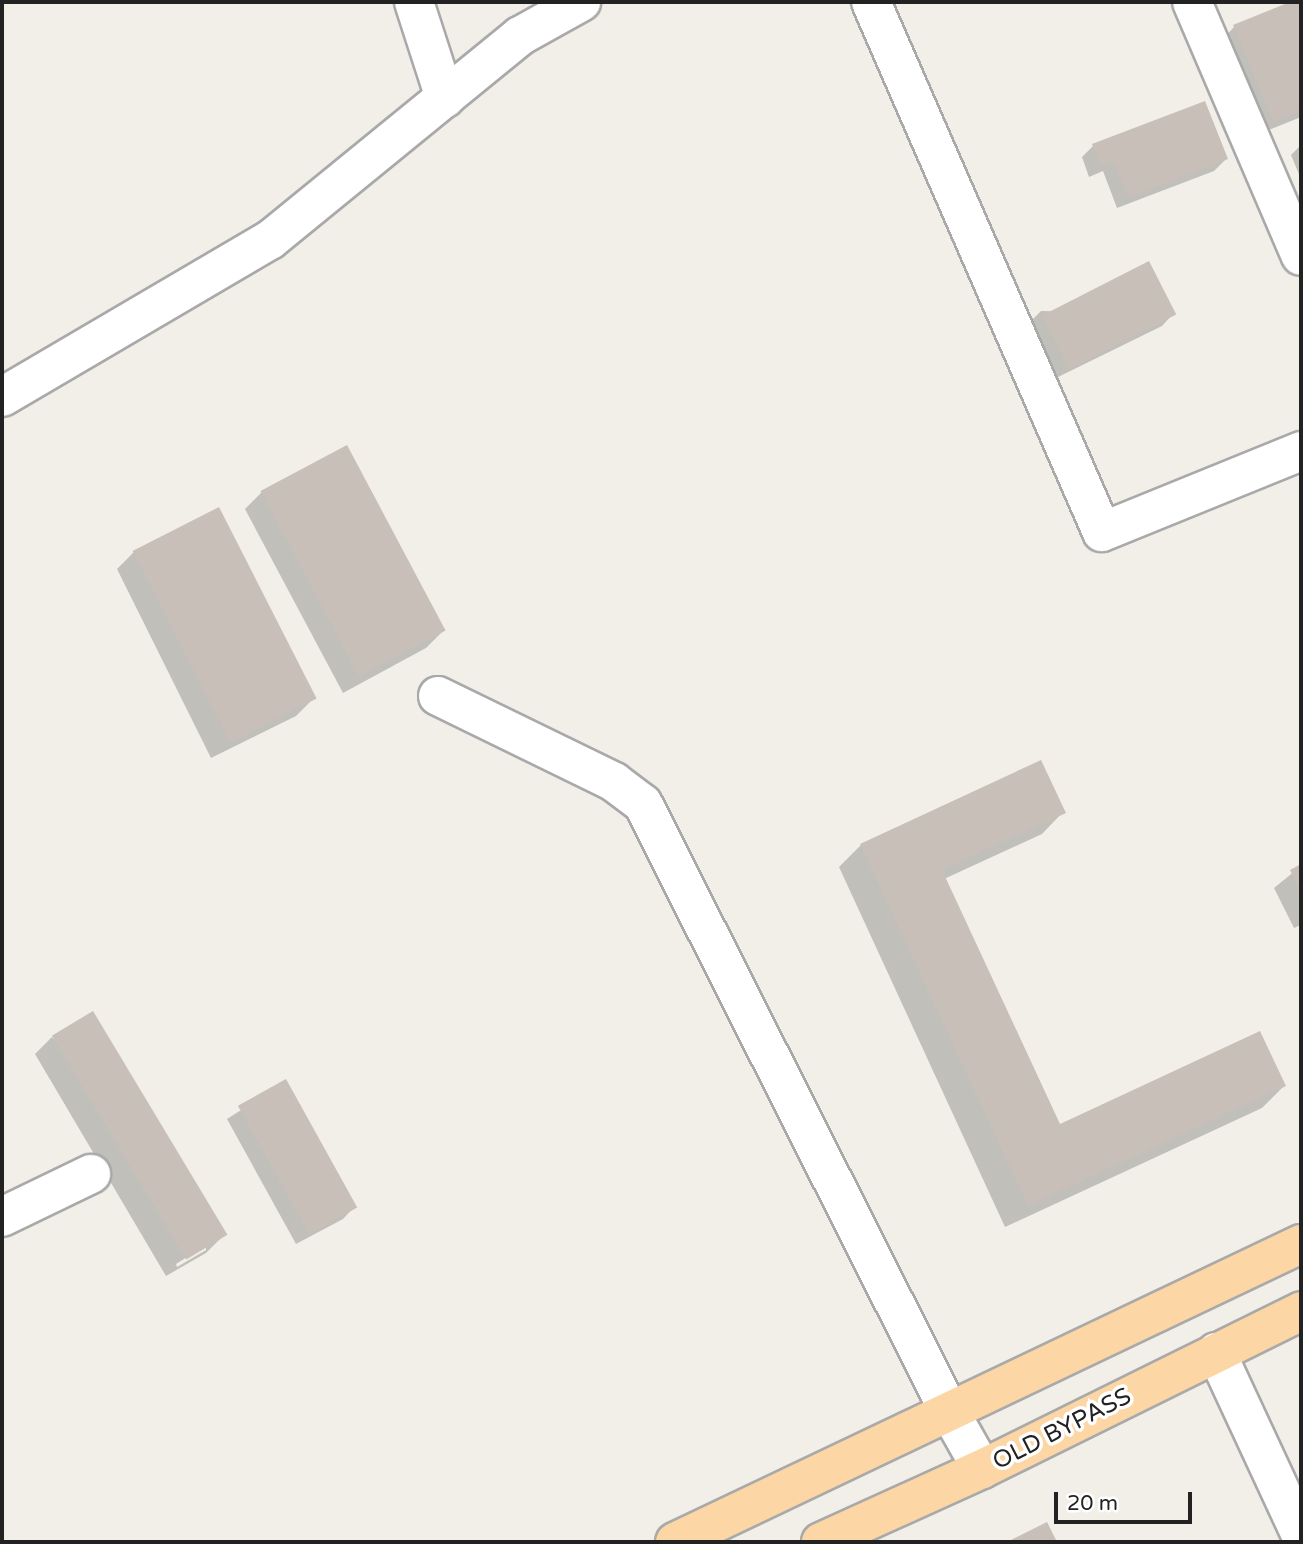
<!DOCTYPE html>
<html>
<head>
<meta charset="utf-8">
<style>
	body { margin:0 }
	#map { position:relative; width:1303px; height:1544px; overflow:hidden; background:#f2efe9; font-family:"Varela Round",sans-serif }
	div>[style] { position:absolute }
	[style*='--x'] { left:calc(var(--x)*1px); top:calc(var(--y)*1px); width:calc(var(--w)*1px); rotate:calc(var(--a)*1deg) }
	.shadow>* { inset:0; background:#0003 }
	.building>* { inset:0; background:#c7bfb8; transform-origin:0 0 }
	.roads { filter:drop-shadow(2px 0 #a9a9a9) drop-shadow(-2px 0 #a9a9a9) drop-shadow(0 2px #a9a9a9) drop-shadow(0 -2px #a9a9a9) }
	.minor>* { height:38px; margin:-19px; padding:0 19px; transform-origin:19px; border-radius:19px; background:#fff }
	.major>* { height:38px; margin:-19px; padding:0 19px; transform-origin:19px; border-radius:19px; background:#fcd6a4 }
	span { translate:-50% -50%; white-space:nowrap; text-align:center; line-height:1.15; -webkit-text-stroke:7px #fff; paint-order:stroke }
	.street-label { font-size:24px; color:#222 }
	.frame { position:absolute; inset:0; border:4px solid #222; pointer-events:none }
	.scale { position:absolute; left:1054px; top:1492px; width:138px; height:32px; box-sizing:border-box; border:4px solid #222; border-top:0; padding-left:9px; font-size:21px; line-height:24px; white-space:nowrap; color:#222; -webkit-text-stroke:5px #fff; paint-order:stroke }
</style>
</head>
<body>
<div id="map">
	<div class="shadow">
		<div style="clip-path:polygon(1299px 2px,1301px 117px,1261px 133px,1223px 39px,1234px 27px)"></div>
		<div style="clip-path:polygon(1301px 145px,1301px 179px,1291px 155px)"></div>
		<div style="clip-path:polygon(1093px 146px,1226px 159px,1214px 171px,1117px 208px,1103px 171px,1089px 177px,1082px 157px)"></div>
		<div style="clip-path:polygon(1041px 311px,1173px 314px,1162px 326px,1056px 378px,1029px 323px)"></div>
		<div style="clip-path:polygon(262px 492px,443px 631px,426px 648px,343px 693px,245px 509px)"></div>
		<div style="clip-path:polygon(134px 552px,313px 699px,296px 716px,211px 758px,117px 569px)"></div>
		<div style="clip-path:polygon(1063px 812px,1042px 834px,944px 879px,1059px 1126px,1284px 1086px,1262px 1108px,1005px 1227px,839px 867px,861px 845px)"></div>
		<div style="clip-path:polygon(1301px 866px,1301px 925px,1294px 928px,1274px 888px)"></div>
		<div style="clip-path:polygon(evenodd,52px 1037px,223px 1236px,206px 1253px,166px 1276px,35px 1054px,52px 1037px,206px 1245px,206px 1250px,177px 1267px,176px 1264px,206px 1245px)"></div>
		<div style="clip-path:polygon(285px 1082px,354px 1207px,343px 1219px,296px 1244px,227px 1119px)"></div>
	</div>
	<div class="building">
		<div style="clip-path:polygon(1290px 2px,1301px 2px,1301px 111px,1273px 122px,1233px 25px)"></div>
		<div style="clip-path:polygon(1205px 101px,1228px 159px,1128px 198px,1114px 161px,1101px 166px,1092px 144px)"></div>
		<div style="left:1149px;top:261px;width:60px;height:120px;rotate:63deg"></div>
		<div style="left:347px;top:445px;width:210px;height:98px;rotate:62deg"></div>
		<div style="left:219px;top:507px;width:215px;height:97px;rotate:63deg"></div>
		<div style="clip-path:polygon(1041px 760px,1066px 813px,942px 870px,1060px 1124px,1260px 1031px,1286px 1086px,1028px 1206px,860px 844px)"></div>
		<div style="clip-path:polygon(1301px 864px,1301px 892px,1290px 870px)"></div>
		<div style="left:93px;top:1011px;width:261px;height:48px;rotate:59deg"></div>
		<div style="left:286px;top:1079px;width:147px;height:55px;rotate:61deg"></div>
		<div style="clip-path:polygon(1047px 1522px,1057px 1542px,1012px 1542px,1011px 1540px)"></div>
	</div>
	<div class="roads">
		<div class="minor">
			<div style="--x:414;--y:2;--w:101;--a:72.1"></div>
			<div style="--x:871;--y:2;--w:578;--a:66.45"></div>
			<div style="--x:1102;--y:532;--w:215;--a:-22.1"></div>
			<div style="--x:1192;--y:2;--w:276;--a:66.8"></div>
			<div style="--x:2;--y:397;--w:311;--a:-30.4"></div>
			<div style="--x:270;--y:240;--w:323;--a:-39.2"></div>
			<div style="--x:520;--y:36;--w:70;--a:-29.1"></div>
			<div style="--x:438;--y:696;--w:196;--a:26"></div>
			<div style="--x:614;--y:782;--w:36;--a:37"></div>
			<div style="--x:643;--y:804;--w:678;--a:63.25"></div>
			<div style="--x:948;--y:1409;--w:69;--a:60.5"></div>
			<div style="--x:2;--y:1217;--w:99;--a:-25.8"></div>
			<div style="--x:1216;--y:1352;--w:202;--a:65.1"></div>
		</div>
		<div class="major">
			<div style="--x:675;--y:1542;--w:693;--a:-25.46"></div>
			<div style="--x:821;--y:1542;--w:177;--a:-24.4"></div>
			<div style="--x:982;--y:1469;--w:356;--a:-26.3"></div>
		</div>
	</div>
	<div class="street-label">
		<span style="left:1062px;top:1429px;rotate:-27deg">OLD BYPASS</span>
	</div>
	<div class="frame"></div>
	<div class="scale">20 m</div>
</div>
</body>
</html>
